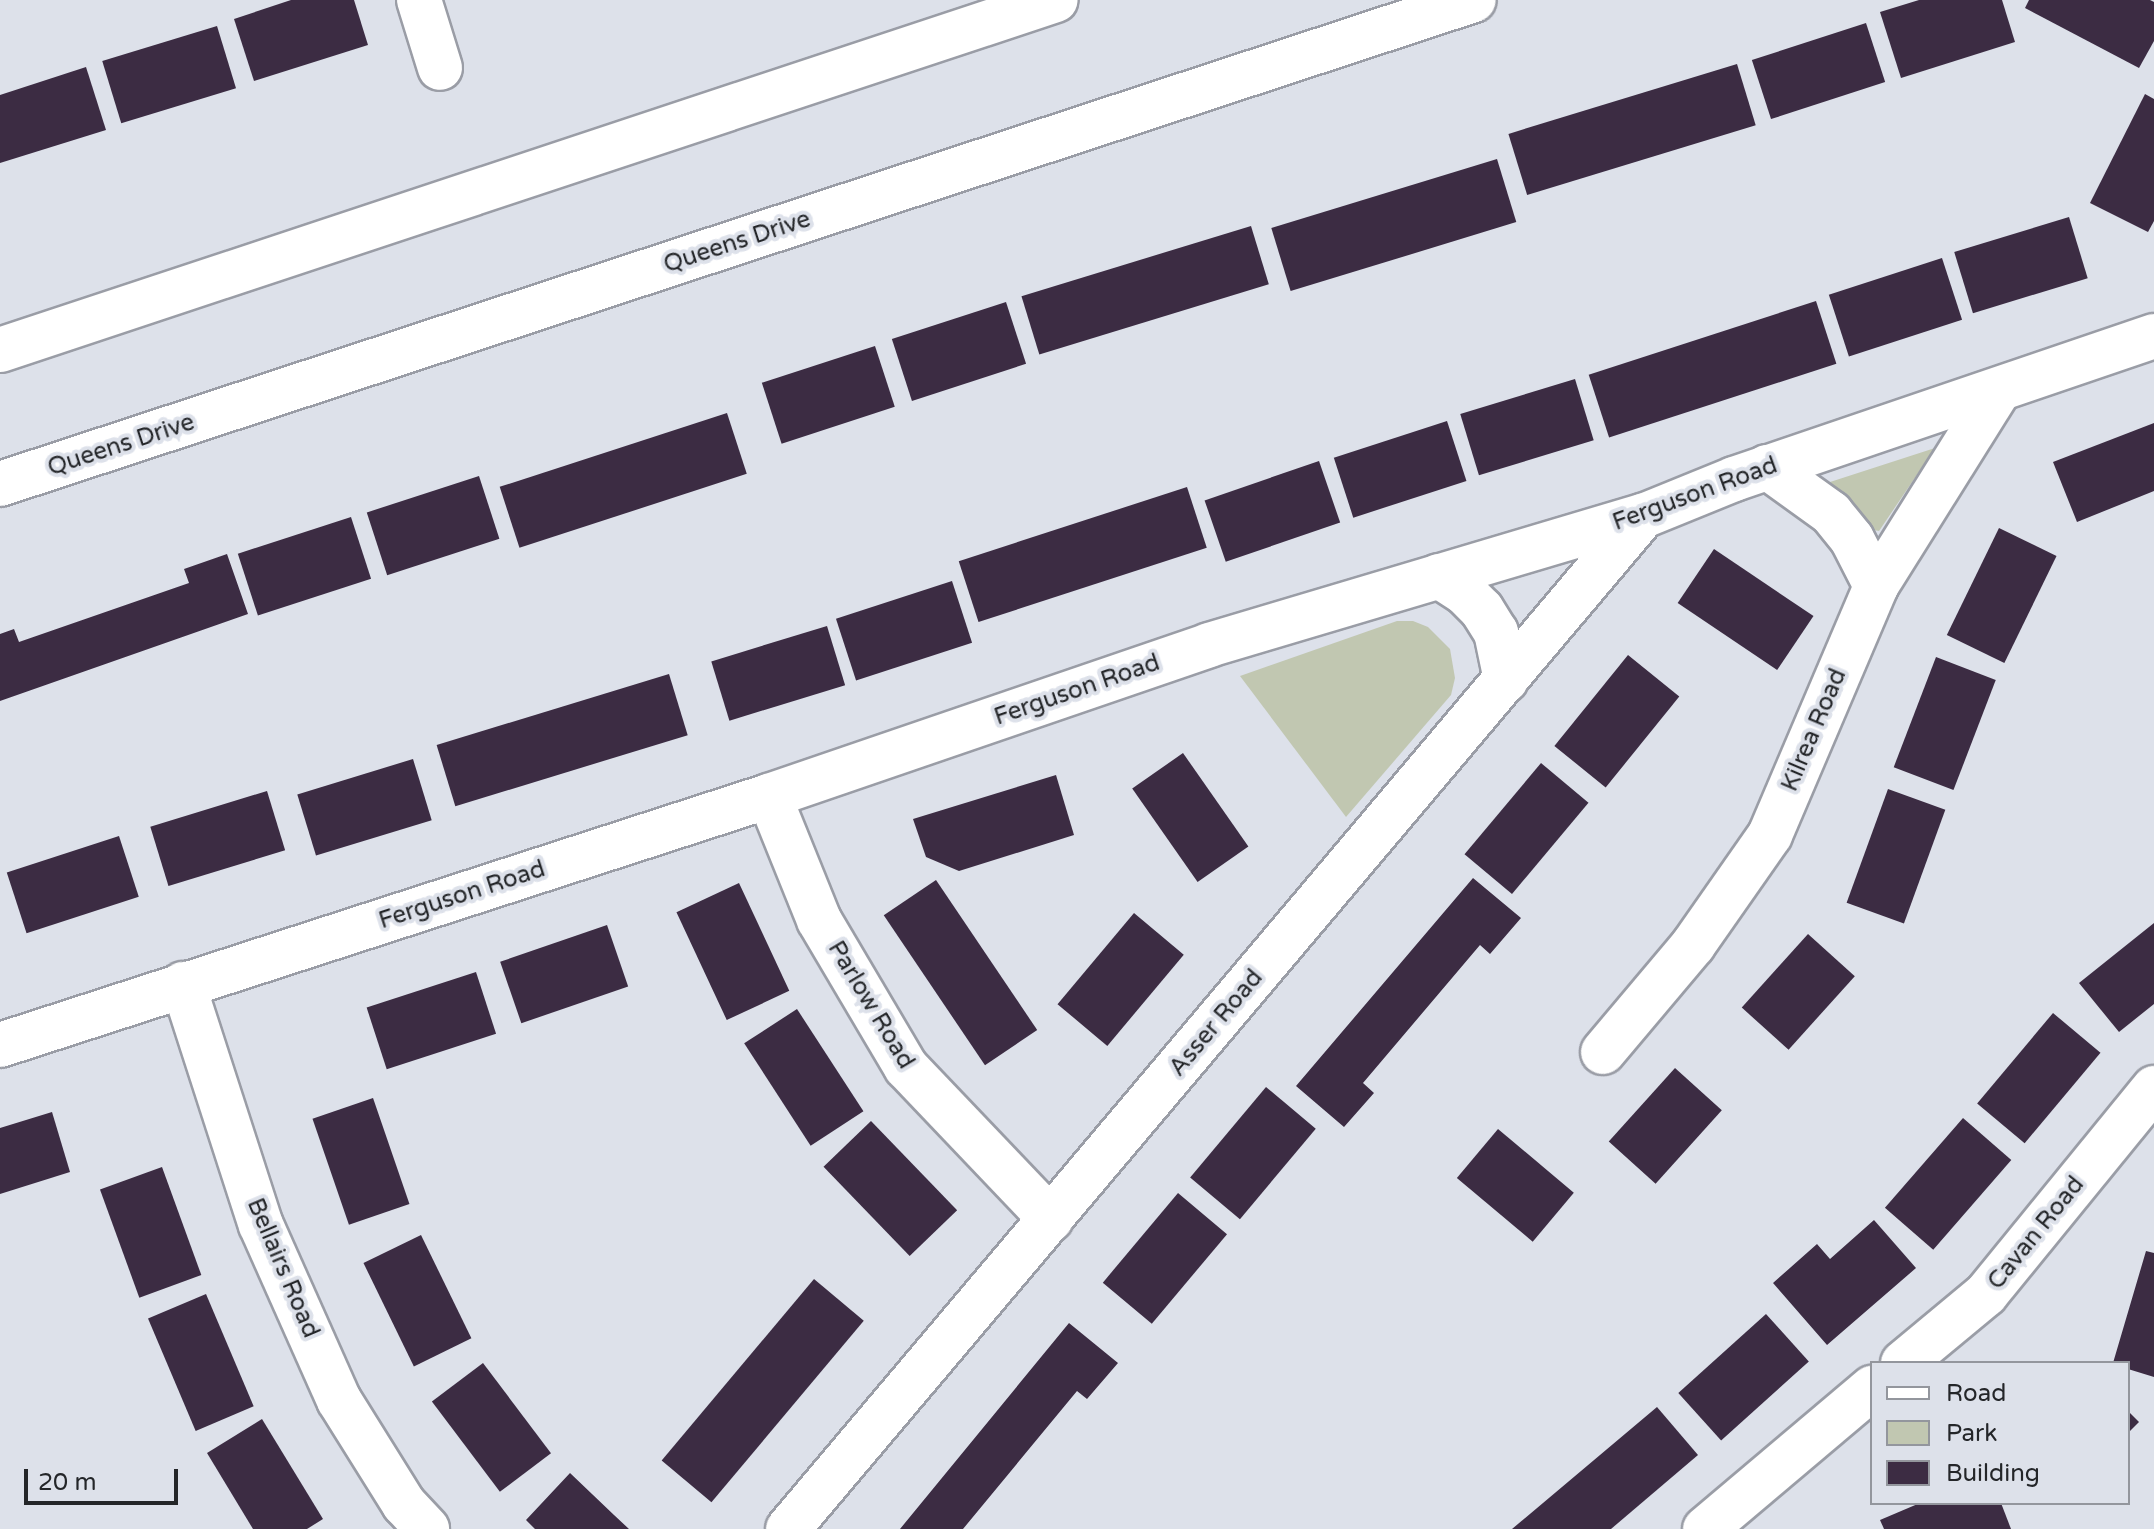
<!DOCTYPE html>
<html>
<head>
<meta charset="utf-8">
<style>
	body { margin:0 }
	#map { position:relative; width:2154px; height:1529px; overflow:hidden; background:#dde1ea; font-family:"Varela Round",sans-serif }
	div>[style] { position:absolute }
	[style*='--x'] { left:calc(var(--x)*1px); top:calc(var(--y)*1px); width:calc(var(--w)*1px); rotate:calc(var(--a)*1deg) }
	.green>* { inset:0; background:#c1c7b1 }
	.building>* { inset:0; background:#3c2c43; transform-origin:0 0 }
	.roads { filter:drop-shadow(2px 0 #9a9da6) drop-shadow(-2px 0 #9a9da6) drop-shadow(0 2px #9a9da6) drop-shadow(0 -2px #9a9da6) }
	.street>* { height:44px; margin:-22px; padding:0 22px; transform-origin:22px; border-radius:22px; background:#fff }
	.highway>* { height:44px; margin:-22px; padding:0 22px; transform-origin:22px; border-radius:22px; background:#fff }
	span { translate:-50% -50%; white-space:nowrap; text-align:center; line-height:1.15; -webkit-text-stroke:8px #dde1ea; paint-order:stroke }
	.street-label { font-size:24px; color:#242629 }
	.legend { position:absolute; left:1870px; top:1361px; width:260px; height:144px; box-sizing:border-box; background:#dde1ea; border:2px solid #93969d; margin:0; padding:10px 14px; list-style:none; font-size:24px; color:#242629 }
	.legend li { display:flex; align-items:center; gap:16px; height:40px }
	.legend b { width:40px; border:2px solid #93969d }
	.scale { position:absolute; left:24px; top:1469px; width:154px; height:36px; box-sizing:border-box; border:4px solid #242629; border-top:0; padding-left:10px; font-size:24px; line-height:28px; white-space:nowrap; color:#242629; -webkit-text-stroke:6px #dde1ea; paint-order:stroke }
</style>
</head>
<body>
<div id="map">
	<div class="green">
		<div style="clip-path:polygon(1935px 448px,1879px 531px,1868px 529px,1840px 493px,1827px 483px)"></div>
		<div style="clip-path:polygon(1397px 621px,1413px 621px,1428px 627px,1450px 649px,1455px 678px,1451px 695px,1346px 817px,1240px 676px)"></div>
	</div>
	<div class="building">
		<div style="clip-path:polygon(291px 0,354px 0,368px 45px,254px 81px,234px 19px)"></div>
		<div style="clip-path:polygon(1919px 0,2002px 0,2015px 42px,1901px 78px,1880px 12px)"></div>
		<div style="clip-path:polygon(2029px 0,2150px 0,2154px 2px,2154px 41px,2139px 68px,2025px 8px)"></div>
		<div style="left:1866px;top:23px;width:62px;height:120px;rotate:72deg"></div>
		<div style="left:217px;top:26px;width:65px;height:120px;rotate:73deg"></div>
		<div style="left:1737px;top:64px;width:64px;height:239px;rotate:73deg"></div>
		<div style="clip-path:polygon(86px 67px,106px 130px,0 163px,0 95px)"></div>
		<div style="clip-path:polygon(2145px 94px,2154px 99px,2154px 221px,2148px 232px,2090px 203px)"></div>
		<div style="left:1497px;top:159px;width:66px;height:236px;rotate:73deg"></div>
		<div style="left:2069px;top:217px;width:64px;height:120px;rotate:73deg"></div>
		<div style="left:1251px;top:226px;width:61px;height:240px;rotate:73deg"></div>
		<div style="left:1942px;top:258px;width:65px;height:119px;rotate:72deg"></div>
		<div style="left:1816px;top:301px;width:66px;height:239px;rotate:72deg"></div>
		<div style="left:1006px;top:302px;width:65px;height:120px;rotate:72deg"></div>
		<div style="left:875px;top:346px;width:64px;height:119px;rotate:72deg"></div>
		<div style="left:1575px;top:379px;width:64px;height:120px;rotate:73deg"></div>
		<div style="left:727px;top:413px;width:64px;height:239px;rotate:72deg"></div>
		<div style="left:1447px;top:421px;width:63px;height:119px;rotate:72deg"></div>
		<div style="clip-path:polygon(2154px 423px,2154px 491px,2077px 522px,2053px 462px)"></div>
		<div style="left:1319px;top:461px;width:65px;height:121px;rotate:71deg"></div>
		<div style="left:479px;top:476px;width:66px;height:118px;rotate:72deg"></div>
		<div style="left:1187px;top:487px;width:64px;height:240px;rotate:72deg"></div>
		<div style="left:351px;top:517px;width:65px;height:119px;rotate:72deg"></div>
		<div style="left:1999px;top:528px;width:64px;height:119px;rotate:26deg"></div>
		<div style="left:1714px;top:549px;width:120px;height:65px;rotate:34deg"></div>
		<div style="clip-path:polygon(227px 554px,248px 614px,0 701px,0 634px,14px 629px,19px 642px,189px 583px,184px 569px)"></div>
		<div style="left:952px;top:581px;width:65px;height:122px;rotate:72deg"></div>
		<div style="left:827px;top:626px;width:62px;height:121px;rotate:73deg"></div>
		<div style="left:1628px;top:655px;width:66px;height:117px;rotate:39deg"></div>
		<div style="left:1936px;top:657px;width:64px;height:118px;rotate:21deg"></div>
		<div style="left:669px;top:674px;width:64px;height:243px;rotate:73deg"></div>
		<div style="left:1183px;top:753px;width:114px;height:62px;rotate:55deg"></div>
		<div style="left:413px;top:759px;width:64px;height:121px;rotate:73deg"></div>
		<div style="left:1541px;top:763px;width:62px;height:119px;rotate:40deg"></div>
		<div style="clip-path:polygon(1056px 775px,1074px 835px,959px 871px,926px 857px,913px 819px)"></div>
		<div style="left:1888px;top:789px;width:61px;height:121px;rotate:20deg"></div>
		<div style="left:267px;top:791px;width:62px;height:122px;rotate:73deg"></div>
		<div style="left:119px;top:836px;width:64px;height:118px;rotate:72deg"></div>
		<div style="clip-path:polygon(1473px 878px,1521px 918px,1490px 954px,1480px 945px,1363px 1083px,1374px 1093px,1344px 1127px,1296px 1086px)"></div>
		<div style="left:936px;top:880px;width:181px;height:63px;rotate:56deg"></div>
		<div style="left:739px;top:883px;width:119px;height:69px;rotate:65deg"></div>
		<div style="left:1134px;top:913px;width:65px;height:119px;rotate:40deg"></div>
		<div style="clip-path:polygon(2154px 923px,2154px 1004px,2119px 1032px,2079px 983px)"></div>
		<div style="left:607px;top:925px;width:65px;height:113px;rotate:71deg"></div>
		<div style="left:1808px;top:934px;width:63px;height:99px;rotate:42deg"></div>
		<div style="left:476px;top:972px;width:65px;height:115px;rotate:72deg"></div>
		<div style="left:797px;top:1009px;width:122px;height:63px;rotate:57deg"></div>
		<div style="left:2053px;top:1013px;width:62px;height:118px;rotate:40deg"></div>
		<div style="left:1675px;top:1068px;width:63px;height:99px;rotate:42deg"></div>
		<div style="left:1266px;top:1087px;width:65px;height:118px;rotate:40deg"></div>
		<div style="left:373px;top:1098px;width:112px;height:64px;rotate:71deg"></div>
		<div style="clip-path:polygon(52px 1112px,70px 1172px,0 1194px,0 1128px)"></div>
		<div style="left:1963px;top:1118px;width:64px;height:119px;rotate:41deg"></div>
		<div style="left:871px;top:1121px;width:124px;height:66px;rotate:46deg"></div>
		<div style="left:1498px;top:1129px;width:99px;height:64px;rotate:40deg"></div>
		<div style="left:162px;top:1167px;width:115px;height:66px;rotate:70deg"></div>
		<div style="left:1178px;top:1193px;width:64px;height:117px;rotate:40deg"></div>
		<div style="clip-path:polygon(1874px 1220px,1916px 1268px,1827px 1345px,1773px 1283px,1817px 1244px,1830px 1259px)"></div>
		<div style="left:421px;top:1235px;width:115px;height:64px;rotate:64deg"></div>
		<div style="clip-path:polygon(2146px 1251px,2154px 1253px,2154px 1377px,2128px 1369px,2128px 1363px,2113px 1363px)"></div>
		<div style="left:814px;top:1279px;width:65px;height:237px;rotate:40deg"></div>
		<div style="left:206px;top:1294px;width:122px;height:63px;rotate:67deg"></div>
		<div style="left:1766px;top:1314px;width:64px;height:118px;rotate:48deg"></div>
		<div style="clip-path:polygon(1069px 1323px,1118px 1363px,1087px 1399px,1077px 1391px,963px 1529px,900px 1529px)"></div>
		<div style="left:483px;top:1363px;width:113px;height:64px;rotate:53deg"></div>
		<div style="clip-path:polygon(1657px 1407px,1698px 1455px,1611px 1529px,1512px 1529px)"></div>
		<div style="clip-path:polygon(2128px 1411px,2139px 1422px,2128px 1433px)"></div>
		<div style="clip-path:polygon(262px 1419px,323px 1519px,307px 1529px,253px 1529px,207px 1453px)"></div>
		<div style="clip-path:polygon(570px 1473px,614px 1515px,629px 1529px,535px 1529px,526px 1520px)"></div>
		<div style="clip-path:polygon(1920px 1503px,2001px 1503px,2011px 1529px,1884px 1529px,1880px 1520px)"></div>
	</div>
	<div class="roads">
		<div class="street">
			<div style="--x:419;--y:0;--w:71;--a:72.8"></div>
			<div style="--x:1767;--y:467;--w:79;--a:35.7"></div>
			<div style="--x:1831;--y:513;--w:33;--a:51"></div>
			<div style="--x:1852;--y:539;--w:53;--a:62.9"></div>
			<div style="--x:1439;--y:576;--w:30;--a:33"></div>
			<div style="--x:1464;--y:592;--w:25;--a:45"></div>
			<div style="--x:1482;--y:610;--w:26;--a:58"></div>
			<div style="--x:1496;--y:632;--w:49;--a:78.2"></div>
			<div style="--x:769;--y:796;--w:134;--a:68"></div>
			<div style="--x:819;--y:920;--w:171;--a:59.4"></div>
			<div style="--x:906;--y:1067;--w:210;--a:46.4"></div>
			<div style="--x:183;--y:984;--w:253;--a:72.1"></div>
			<div style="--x:261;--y:1225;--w:192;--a:66"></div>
			<div style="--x:339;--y:1400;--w:123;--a:58"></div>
			<div style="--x:404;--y:1504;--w:34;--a:47"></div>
			<div style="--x:0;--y:1045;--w:808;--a:-17.94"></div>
			<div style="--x:769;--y:796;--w:465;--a:-18.9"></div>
			<div style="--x:1209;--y:645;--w:453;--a:-16.6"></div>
			<div style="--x:1643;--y:516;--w:98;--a:-22.1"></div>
			<div style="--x:1734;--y:479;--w:444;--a:-18.8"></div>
			<div style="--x:1603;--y:1052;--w:140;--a:-49.9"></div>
			<div style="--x:1693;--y:945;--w:134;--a:-55"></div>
			<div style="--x:1770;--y:835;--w:271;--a:-66.9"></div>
			<div style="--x:1876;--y:586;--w:231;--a:-57.9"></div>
			<div style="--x:1903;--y:1363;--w:108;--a:-39.7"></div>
			<div style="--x:1986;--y:1294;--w:266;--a:-50.8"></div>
			<div style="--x:788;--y:1529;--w:1326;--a:-49.83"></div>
			<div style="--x:1705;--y:1529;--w:219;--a:-40.2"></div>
		</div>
		<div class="highway">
			<div style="--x:0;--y:350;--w:1112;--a:-18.34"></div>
			<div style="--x:0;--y:484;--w:1551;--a:-18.18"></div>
		</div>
	</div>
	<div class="street-label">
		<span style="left:737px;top:242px;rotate:-18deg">Queens Drive</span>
		<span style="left:121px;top:445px;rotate:-18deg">Queens Drive</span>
		<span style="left:1695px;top:494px;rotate:-20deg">Ferguson Road</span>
		<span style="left:1077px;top:690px;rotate:-19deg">Ferguson Road</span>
		<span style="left:1814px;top:730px;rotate:-67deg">Kilrea Road</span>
		<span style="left:462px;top:895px;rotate:-18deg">Ferguson Road</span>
		<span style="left:871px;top:1005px;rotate:59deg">Parlow Road</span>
		<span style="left:1216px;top:1023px;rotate:-50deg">Asser Road</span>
		<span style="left:2036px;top:1233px;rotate:-51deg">Cavan Road</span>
		<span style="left:283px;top:1268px;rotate:67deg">Bellairs Road</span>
	</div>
	<ul class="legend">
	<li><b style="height:10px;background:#fff"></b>Road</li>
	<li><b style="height:22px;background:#c1c7b1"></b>Park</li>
	<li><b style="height:22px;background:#3c2c43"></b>Building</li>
	</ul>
	<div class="scale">20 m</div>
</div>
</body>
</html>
